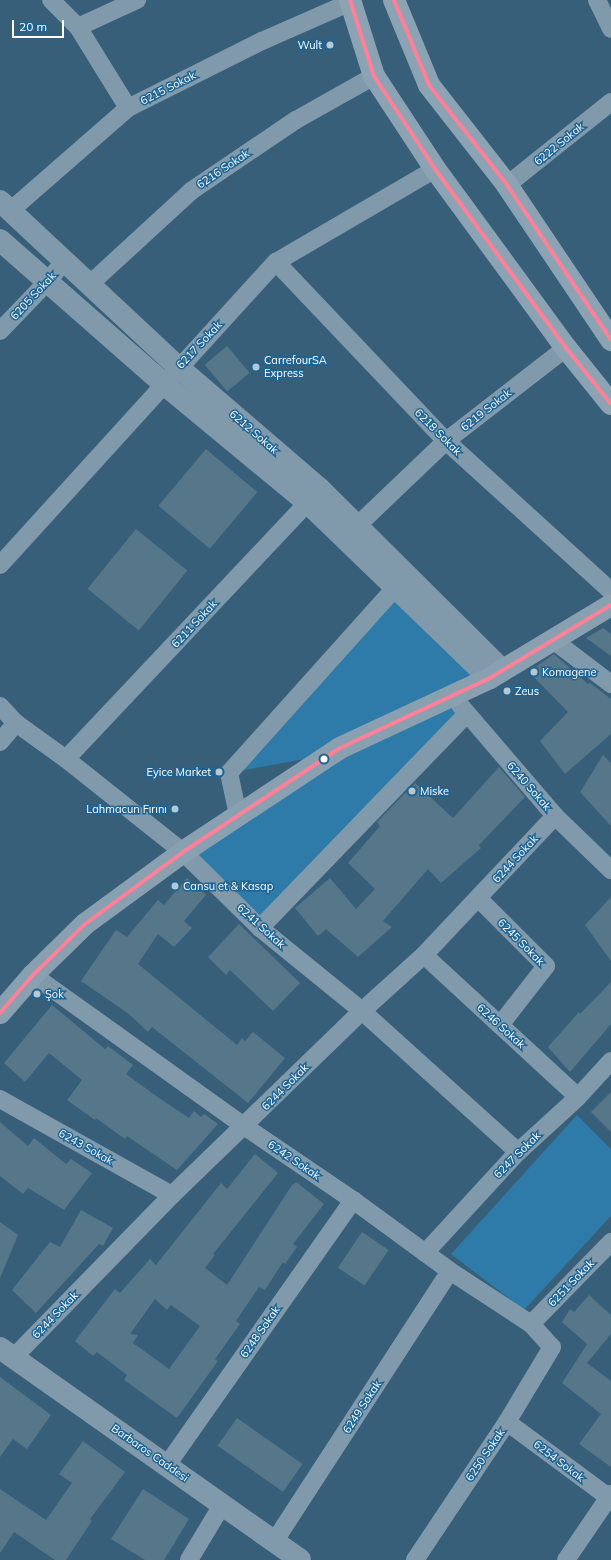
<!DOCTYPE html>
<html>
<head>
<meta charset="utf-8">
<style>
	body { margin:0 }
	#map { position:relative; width:611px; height:1560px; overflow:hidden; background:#385f79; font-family:Mulish,sans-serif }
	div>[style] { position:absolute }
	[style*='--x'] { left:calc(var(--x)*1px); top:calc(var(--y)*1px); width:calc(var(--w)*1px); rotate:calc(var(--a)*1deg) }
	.green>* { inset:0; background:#2e7aa8 }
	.building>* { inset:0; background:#56768a; transform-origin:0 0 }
	.minor>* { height:18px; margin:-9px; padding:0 9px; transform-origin:9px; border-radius:9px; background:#819aab }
	.tertiary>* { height:22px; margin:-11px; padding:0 11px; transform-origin:11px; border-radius:11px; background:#819aab }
	.secondary>* { height:22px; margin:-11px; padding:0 11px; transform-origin:11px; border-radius:11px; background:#88a0b0 }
	.primary>* { height:22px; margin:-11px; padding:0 11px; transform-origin:11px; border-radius:11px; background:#8ca3b3 }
	.bus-1>* { height:4px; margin:-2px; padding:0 2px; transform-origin:2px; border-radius:2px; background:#ff8098 }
	.dots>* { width:11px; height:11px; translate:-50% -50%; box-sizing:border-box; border:2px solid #1d6494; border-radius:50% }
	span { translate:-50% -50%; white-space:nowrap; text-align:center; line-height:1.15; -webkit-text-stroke:3px #1d6494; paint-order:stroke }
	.poi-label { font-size:11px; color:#fff }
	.right { translate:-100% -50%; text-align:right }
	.left { translate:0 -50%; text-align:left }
	.street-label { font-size:11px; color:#fff }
	.scale { position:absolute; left:12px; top:20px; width:52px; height:18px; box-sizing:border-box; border:2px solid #fff; border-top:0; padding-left:5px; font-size:12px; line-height:14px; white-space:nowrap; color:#fff; -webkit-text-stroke:3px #1d6494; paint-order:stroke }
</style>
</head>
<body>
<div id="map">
	<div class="green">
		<div style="clip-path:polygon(396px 588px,490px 678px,453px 697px,467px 714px,260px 928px,183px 852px,331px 754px,229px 773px)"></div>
		<div style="clip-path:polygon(577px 1115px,611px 1149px,611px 1216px,524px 1310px,451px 1254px)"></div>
	</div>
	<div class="building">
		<div style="left:227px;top:346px;width:35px;height:29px;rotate:50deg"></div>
		<div style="left:206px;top:449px;width:67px;height:74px;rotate:40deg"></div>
		<div style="left:136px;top:529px;width:66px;height:77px;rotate:39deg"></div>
		<div style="clip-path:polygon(603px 628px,611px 634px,611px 656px,586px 638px)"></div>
		<div style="clip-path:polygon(554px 654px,588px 684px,590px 683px,611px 699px,611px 734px,565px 774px,540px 741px,568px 712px,529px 672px)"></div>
		<div style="clip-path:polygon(603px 755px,611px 763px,611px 826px,580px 792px)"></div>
		<div style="clip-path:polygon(499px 767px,525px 797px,479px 845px,481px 848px,441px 883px,428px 869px,383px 921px,392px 927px,358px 957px,326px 929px,318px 936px,295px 908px,330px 878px,356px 909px,375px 889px,348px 863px,380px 826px,377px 822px,415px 783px,453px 818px)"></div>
		<div style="clip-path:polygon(187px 878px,206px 895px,184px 921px,192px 928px,174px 947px,158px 934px,138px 964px,237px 1045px,242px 1038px,245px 1041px,253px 1032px,285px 1058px,248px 1103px,152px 1027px,148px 1032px,129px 1014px,81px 981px,116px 930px,127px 937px,158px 900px,164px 905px)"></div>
		<div style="clip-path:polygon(611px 897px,611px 961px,585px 925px)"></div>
		<div style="clip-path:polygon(239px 924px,300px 983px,273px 1011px,230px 970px,226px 975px,208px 957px)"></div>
		<div style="clip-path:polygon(611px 982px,611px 1024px,570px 1072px,548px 1047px,579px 1012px,580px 1014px)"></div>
		<div style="clip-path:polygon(52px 1005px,105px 1049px,108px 1046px,133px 1065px,126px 1074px,159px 1098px,189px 1118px,194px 1111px,201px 1117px,204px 1114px,218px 1124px,177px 1170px,127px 1136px,125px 1139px,96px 1118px,95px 1120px,67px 1100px,82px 1080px,49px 1053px,25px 1082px,4px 1063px)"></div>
		<div style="clip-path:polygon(611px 1092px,611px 1132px,591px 1112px)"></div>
		<div style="clip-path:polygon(0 1122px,28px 1146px,34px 1138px,66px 1164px,71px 1159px,92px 1173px,64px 1210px,28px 1188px,23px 1194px,0 1176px)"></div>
		<div style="clip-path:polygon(evenodd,255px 1154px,278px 1173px,213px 1254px,215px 1255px,205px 1268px,227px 1285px,292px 1185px,296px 1182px,324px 1204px,293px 1244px,297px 1247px,285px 1264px,283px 1262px,265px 1290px,259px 1287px,236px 1321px,240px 1324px,215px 1359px,218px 1361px,177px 1418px,124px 1380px,127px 1375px,97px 1352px,93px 1356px,75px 1341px,115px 1289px,120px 1293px,150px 1259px,156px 1265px,221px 1183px,227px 1189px,255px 1154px,155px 1299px,167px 1310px,171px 1305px,200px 1326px,169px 1369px,133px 1343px,138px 1335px,130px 1334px,155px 1299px)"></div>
		<div style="clip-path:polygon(81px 1210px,113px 1228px,103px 1246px,99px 1244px,36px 1313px,12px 1290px,50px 1242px,60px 1247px)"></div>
		<div style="clip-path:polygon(0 1222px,18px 1235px,0 1278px)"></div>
		<div style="left:362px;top:1232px;width:32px;height:43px;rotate:34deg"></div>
		<div style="clip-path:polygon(589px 1295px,611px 1315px,611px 1334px,587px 1363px,611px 1381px,611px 1467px,579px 1444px,601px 1414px,562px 1383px,587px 1344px,562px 1322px,570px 1309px,574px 1312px)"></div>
		<div style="clip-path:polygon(0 1377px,51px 1415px,27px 1449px,13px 1439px,0 1457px)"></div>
		<div style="left:237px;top:1418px;width:80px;height:34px;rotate:35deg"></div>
		<div style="clip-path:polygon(83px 1441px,125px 1472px,90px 1519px,92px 1521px,66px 1560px,55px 1560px,14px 1532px,0 1553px,0 1489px,46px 1520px,72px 1483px,59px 1474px)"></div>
		<div style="clip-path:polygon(143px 1489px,189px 1519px,164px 1560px,145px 1560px,111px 1539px)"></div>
	</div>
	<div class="minor">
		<div style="--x:51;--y:0;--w:38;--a:45"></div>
		<div style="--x:78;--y:27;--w:95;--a:58.3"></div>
		<div style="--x:597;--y:0;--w:32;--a:64"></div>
		<div style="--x:78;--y:27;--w:65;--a:-24.6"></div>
		<div style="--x:507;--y:185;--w:133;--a:-38.6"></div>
		<div style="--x:10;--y:211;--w:157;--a:-41.1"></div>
		<div style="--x:128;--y:108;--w:150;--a:-26.6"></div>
		<div style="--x:262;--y:41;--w:97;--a:-23.7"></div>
		<div style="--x:276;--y:262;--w:247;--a:46.5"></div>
		<div style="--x:446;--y:441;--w:223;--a:42.3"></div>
		<div style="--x:90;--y:284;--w:137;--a:-42.6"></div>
		<div style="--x:191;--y:191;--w:127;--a:-34.1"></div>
		<div style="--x:296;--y:120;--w:90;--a:-29.4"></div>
		<div style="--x:0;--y:331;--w:69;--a:-46.2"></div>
		<div style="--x:48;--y:281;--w:26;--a:-51"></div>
		<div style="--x:358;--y:525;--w:122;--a:-43.7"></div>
		<div style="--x:446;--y:441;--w:152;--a:-37.8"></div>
		<div style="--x:0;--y:565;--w:410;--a:-47.7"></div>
		<div style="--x:276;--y:262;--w:184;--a:-30.3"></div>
		<div style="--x:553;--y:640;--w:73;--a:37.2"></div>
		<div style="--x:460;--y:705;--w:146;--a:49.4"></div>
		<div style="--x:555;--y:816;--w:78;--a:44"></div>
		<div style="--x:0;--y:706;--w:23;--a:47"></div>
		<div style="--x:16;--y:723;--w:62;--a:35.8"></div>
		<div style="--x:66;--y:759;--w:149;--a:38.5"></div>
		<div style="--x:183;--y:852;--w:108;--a:44.6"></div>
		<div style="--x:260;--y:928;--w:132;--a:39.1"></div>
		<div style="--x:362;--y:1011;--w:210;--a:42.1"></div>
		<div style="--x:0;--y:742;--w:25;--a:-50"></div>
		<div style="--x:66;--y:759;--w:366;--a:-46.7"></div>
		<div style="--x:238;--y:815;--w:43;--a:-102.1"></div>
		<div style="--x:229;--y:773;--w:263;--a:-48.1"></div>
		<div style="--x:478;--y:898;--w:96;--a:45"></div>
		<div style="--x:546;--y:966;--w:75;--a:127.9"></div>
		<div style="--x:260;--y:928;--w:298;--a:-46"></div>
		<div style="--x:424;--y:955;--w:209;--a:42.7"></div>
		<div style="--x:33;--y:975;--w:259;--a:35.6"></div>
		<div style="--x:244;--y:1126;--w:132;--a:34.2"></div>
		<div style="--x:353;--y:1200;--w:120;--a:36.2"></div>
		<div style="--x:450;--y:1271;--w:97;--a:33.2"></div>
		<div style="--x:531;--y:1324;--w:31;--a:48"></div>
		<div style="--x:552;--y:1347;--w:87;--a:121"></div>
		<div style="--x:507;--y:1422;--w:166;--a:123.7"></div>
		<div style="--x:0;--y:1099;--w:197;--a:29.2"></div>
		<div style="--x:425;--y:1253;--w:137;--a:-47.4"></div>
		<div style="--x:518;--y:1152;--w:81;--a:-42.5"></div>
		<div style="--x:578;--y:1097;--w:49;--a:-47.5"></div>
		<div style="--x:531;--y:1324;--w:115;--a:-45.7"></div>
		<div style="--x:14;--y:1357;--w:226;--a:-45.7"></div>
		<div style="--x:172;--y:1195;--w:264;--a:-44.1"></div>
		<div style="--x:362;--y:1011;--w:84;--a:-42.1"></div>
		<div style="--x:424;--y:955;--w:191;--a:-46.7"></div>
		<div style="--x:507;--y:1422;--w:129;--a:36.5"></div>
		<div style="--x:167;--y:1465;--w:324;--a:-54.9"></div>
		<div style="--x:274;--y:1542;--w:323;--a:-57"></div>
		<div style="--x:189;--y:1560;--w:64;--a:-59"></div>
		<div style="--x:566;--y:1560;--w:80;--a:-55.7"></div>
	</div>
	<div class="tertiary">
		<div style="--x:0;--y:201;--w:243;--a:43"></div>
		<div style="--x:178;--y:367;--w:187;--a:40.7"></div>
		<div style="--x:320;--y:489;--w:257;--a:44.8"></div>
		<div style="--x:0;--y:240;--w:218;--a:41.3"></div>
		<div style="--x:164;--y:384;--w:187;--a:39.6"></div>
		<div style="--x:308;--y:503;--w:239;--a:44"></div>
		<div style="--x:0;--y:1348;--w:367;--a:35.2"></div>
	</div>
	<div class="secondary">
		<div style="--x:0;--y:1013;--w:50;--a:-49"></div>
		<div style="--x:33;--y:975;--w:73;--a:-44.4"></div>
		<div style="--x:85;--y:924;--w:122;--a:-36.3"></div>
		<div style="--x:183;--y:852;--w:188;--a:-33.5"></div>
		<div style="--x:340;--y:748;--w:166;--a:-25"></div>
		<div style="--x:490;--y:678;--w:141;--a:-31.1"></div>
	</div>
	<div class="primary">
		<div style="--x:350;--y:0;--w:80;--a:72.5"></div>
		<div style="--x:374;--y:76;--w:111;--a:56.7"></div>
		<div style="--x:435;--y:169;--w:222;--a:53.8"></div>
		<div style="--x:566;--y:348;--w:72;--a:51.2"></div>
		<div style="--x:394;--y:0;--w:92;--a:67.6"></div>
		<div style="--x:429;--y:85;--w:127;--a:52"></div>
		<div style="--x:507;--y:185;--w:187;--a:56.1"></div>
	</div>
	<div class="bus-1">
		<div style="--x:350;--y:0;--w:80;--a:72.5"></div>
		<div style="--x:374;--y:76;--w:111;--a:56.7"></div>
		<div style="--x:435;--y:169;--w:222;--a:53.8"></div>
		<div style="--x:566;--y:348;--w:72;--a:51.2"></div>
		<div style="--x:394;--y:0;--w:92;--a:67.6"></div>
		<div style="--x:429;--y:85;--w:127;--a:52"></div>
		<div style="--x:507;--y:185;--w:187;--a:56.1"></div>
		<div style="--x:0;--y:1013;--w:50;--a:-49"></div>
		<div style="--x:33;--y:975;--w:73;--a:-44.4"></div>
		<div style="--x:85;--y:924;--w:122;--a:-36.3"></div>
		<div style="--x:183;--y:852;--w:188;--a:-33.5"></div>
		<div style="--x:340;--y:748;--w:166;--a:-25"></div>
		<div style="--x:490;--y:678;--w:141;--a:-31.1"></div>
	</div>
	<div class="dots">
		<div style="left:330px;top:45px;background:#b9c7d0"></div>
		<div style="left:256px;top:367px;background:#b9c7d0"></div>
		<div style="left:534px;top:672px;background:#b9c7d0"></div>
		<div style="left:507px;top:691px;background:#b9c7d0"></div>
		<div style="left:324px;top:759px;background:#fff"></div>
		<div style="left:219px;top:772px;background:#b9c7d0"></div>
		<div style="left:412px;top:791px;background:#b9c7d0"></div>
		<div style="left:175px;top:809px;background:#b9c7d0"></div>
		<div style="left:175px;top:886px;background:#b9c7d0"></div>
		<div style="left:37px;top:994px;background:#b9c7d0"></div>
	</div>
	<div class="poi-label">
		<span class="right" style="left:322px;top:45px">Wult</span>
		<span class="left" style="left:264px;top:367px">CarrefourSA<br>Express</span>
		<span class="left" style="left:542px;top:672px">Komagene</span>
		<span class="left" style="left:515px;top:691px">Zeus</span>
		<span class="right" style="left:211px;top:772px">Eyice Market</span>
		<span class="left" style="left:420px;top:791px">Miske</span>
		<span class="right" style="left:167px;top:809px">Lahmacun Fırını</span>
		<span class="left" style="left:183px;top:886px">Cansu et &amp; Kasap</span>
		<span class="left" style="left:45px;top:994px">Şok</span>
	</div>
	<div class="street-label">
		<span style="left:168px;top:88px;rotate:-27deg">6215 Sokak</span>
		<span style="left:559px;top:144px;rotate:-39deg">6222 Sokak</span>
		<span style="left:223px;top:169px;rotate:-34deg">6216 Sokak</span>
		<span style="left:33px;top:296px;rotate:-47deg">6205 Sokak</span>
		<span style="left:199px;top:345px;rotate:-47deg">6217 Sokak</span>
		<span style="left:486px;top:410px;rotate:-38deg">6219 Sokak</span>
		<span style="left:254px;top:432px;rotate:41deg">6212 Sokak</span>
		<span style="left:438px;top:432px;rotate:45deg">6218 Sokak</span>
		<span style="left:194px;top:624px;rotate:-47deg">6211 Sokak</span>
		<span style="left:529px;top:786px;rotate:49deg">6240 Sokak</span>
		<span style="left:515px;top:859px;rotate:-47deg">6244 Sokak</span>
		<span style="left:261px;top:926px;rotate:42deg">6241 Sokak</span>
		<span style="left:521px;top:942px;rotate:45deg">6245 Sokak</span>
		<span style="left:501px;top:1026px;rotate:42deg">6246 Sokak</span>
		<span style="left:285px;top:1087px;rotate:-45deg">6244 Sokak</span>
		<span style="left:86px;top:1147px;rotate:29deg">6243 Sokak</span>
		<span style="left:517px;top:1155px;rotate:-45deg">6247 Sokak</span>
		<span style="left:294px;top:1160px;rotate:34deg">6242 Sokak</span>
		<span style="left:571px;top:1283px;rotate:-46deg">6251 Sokak</span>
		<span style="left:55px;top:1315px;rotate:-46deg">6244 Sokak</span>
		<span style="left:260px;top:1332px;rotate:-55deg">6248 Sokak</span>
		<span style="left:362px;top:1407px;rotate:-57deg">6249 Sokak</span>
		<span style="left:150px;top:1453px;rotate:35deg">Barbaros Caddesi</span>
		<span style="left:485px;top:1455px;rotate:-56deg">6250 Sokak</span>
		<span style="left:559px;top:1461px;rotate:37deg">6254 Sokak</span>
	</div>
	<div class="scale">20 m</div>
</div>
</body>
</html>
